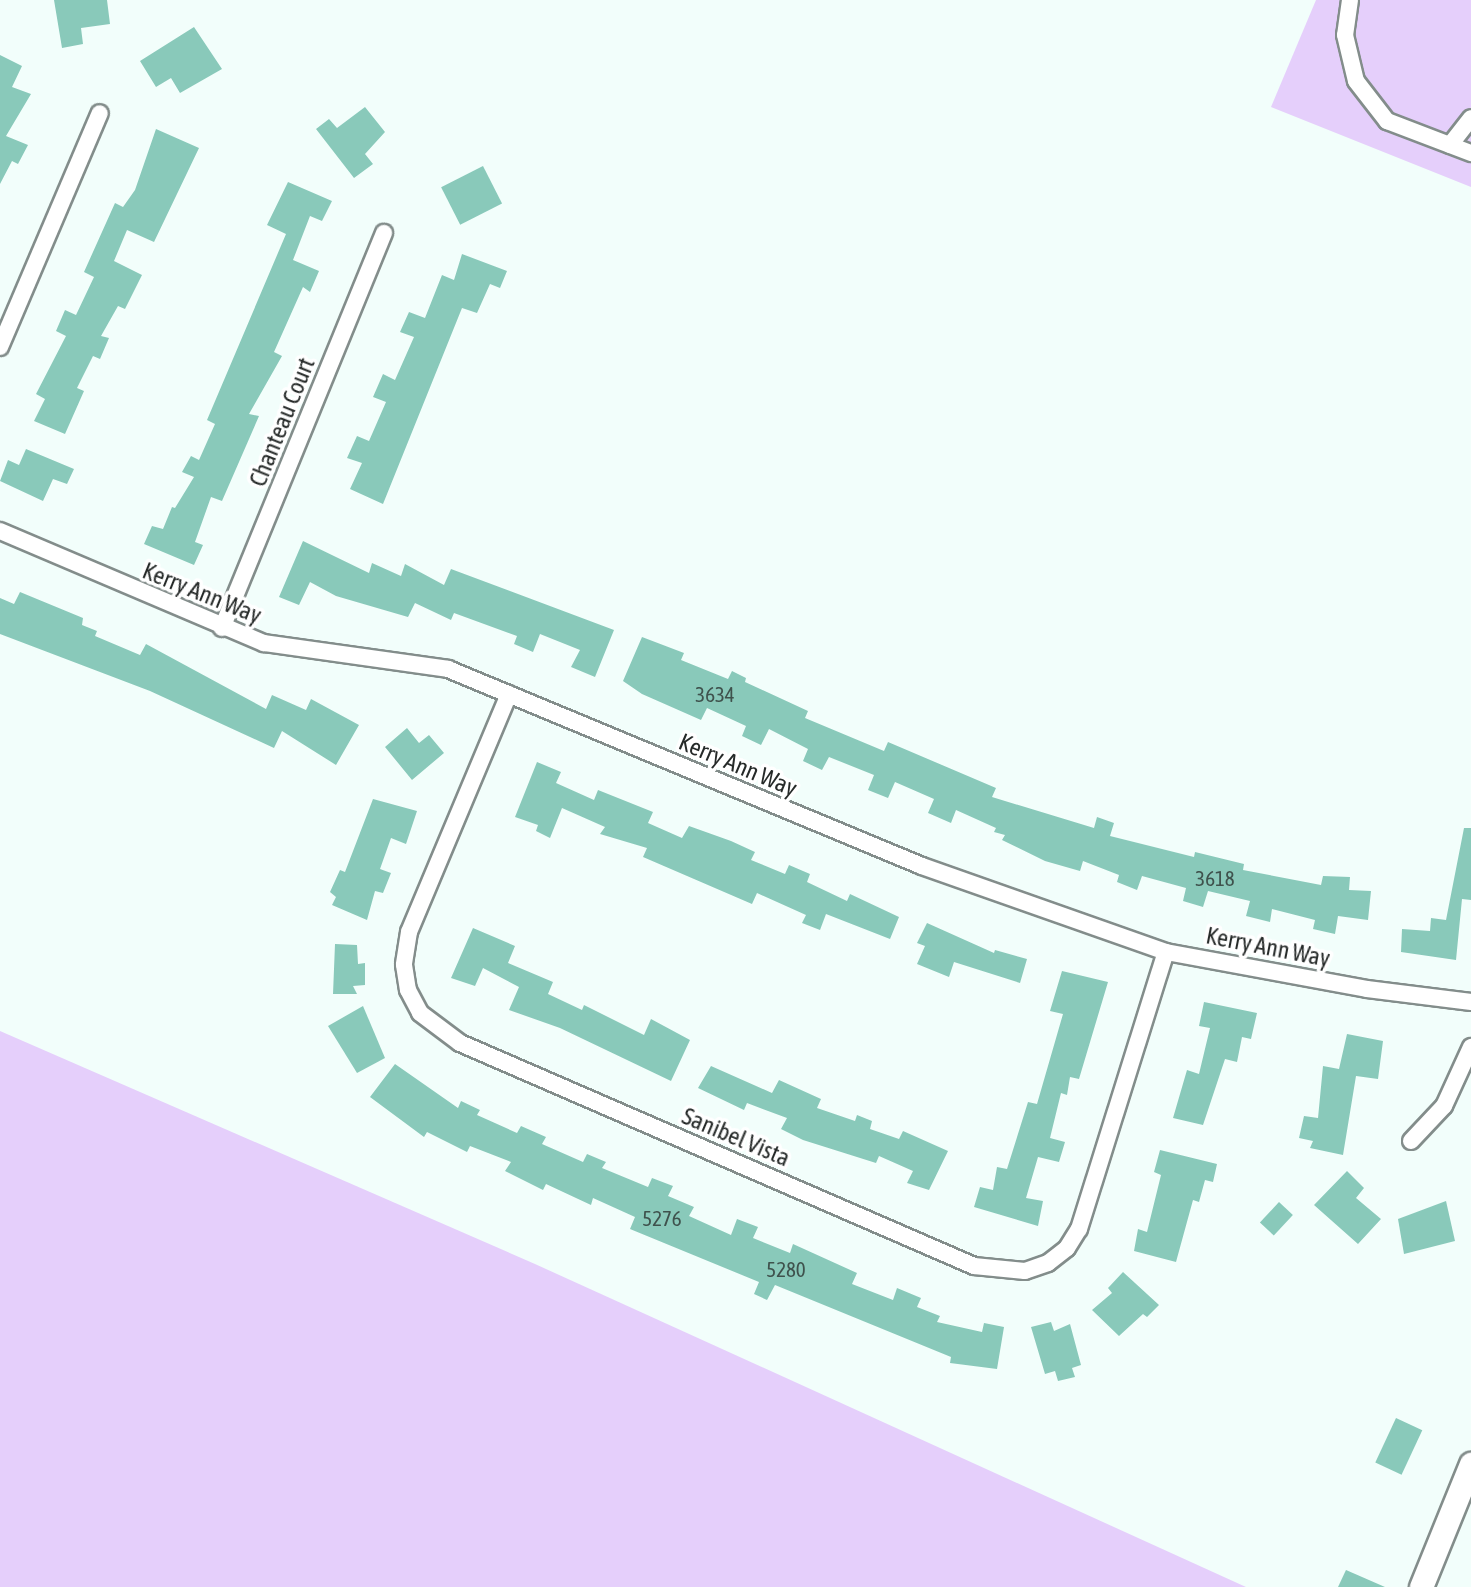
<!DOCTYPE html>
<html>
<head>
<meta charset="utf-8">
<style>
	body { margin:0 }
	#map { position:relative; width:1471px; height:1587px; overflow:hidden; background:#f2fefb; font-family:"Asap Condensed",sans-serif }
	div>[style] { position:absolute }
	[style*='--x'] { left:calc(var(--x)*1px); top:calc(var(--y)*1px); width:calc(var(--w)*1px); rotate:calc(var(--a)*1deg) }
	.green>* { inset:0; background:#e5cffb }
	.building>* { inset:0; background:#89c9ba; transform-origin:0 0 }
	.roads { filter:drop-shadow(2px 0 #838d8b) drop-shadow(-2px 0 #838d8b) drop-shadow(0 2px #838d8b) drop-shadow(0 -2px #838d8b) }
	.street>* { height:16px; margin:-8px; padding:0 8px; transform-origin:8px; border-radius:8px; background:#fff }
	.secondary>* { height:23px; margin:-11.5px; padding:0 11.5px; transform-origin:11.5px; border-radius:11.5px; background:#fff }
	span { translate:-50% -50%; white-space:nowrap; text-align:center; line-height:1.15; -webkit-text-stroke:7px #fff; paint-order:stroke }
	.number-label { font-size:21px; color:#3f524d }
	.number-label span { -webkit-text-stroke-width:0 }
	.street-label { font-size:24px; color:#262a29 }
</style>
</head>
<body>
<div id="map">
	<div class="green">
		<div style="clip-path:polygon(1316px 0,1471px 0,1471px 187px,1271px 107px)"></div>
		<div style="clip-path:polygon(0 1031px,535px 1264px,1246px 1587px,0 1587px)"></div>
	</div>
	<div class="building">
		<div style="clip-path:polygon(54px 0,107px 0,110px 24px,81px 28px,83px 44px,62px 48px)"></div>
		<div style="clip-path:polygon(194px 27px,222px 69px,180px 93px,171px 78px,156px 87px,140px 61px)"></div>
		<div style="clip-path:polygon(0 55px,22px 66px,12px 87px,31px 94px,6px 136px,28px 145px,18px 164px,12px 161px,0 184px)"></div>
		<div style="clip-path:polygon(365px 107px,385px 132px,365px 154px,373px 164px,354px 178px,316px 129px,329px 119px,337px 128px)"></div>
		<div style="clip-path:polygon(156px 129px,199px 148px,154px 242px,127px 230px,114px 261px,142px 275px,125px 309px,118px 306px,101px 336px,109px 338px,100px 359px,93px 356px,77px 388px,84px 391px,65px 434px,34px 421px,45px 399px,36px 394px,66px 336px,56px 331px,65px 310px,76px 315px,94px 277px,84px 272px,115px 203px,123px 207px,135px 190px)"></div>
		<div style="left:483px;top:166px;width:42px;height:47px;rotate:63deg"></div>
		<div style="clip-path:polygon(288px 182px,332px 201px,322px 221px,310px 216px,293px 260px,319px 271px,310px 292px,303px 287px,274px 352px,282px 356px,249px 414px,259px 416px,222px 501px,211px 497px,195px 542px,203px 545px,194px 565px,144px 544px,152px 526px,163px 529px,172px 507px,175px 508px,194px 477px,182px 472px,191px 456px,199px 460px,215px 424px,207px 420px,286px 234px,267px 225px)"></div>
		<div style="clip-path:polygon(462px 254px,507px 271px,500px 288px,490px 284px,477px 313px,462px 308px,383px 504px,350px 489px,362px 463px,347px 458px,357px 436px,369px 441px,386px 402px,373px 397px,383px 374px,395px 380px,414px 337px,400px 332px,409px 312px,425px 318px,442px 275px,454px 280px)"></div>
		<div style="clip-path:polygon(26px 449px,74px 469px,67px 484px,53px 479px,43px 501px,0 481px,8px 460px,19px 465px)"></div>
		<div style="clip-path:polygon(303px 541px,369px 573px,372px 563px,401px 576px,405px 564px,444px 585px,451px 569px,614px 630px,595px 677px,571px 667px,580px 650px,540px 634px,533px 652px,514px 644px,517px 636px,454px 613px,451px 620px,415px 603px,408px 617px,336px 596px,310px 582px,299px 605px,279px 597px)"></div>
		<div style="clip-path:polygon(20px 592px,83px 618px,82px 625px,97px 631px,95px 636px,140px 655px,146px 644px,266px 709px,272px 695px,306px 710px,311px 699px,359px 725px,336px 765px,282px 731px,274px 748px,150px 691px,0 634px,0 598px,14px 604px)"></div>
		<div style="clip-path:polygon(642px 637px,684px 653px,681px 660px,728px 679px,732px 671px,746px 678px,745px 682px,808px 711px,805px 718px,884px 751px,888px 742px,996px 788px,992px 797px,1094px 828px,1097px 817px,1114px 823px,1110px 836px,1194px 857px,1195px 852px,1244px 864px,1243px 870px,1321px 885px,1323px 876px,1350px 877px,1349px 890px,1371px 891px,1368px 920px,1338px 916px,1335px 934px,1313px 929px,1315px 920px,1272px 909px,1270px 922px,1246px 916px,1250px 901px,1208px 891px,1203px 907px,1183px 901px,1186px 888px,1142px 876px,1137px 890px,1117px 882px,1119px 875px,1083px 861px,1080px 871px,1045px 861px,1002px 840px,1005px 835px,994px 832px,996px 828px,956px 810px,951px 823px,928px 813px,934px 799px,895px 782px,888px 798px,868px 790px,874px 775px,829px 757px,822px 770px,803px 761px,808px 749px,769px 729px,761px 745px,742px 736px,746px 726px,707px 708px,701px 720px,642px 694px,623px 681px)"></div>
		<div style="clip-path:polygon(407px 728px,419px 743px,429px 735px,444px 753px,412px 780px,385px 747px)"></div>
		<div style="clip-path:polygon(537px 762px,561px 772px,556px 783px,594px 800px,598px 790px,653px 812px,648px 823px,682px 838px,689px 826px,731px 841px,755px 852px,751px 860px,785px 874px,789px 865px,810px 874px,807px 882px,847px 901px,850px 894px,899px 917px,890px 939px,826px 914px,820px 930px,802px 923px,806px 915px,757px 893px,752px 904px,643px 857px,647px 848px,600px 834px,605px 827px,562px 808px,550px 838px,536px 831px,538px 825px,515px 817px)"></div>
		<div style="clip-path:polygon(373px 799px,417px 811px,406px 844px,391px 838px,380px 869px,391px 873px,383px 893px,375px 891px,367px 920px,332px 905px,336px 897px,330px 892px,340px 870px,345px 872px)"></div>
		<div style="clip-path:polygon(1464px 828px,1471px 828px,1471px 900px,1462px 899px,1456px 960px,1401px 952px,1402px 929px,1430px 931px,1431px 918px,1446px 920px)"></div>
		<div style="clip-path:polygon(927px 923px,994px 953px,995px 950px,1027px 959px,1020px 983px,954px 962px,949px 977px,917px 964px,925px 946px,917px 943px)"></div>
		<div style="clip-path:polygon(473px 928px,515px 946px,508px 963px,553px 982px,548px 994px,582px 1010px,584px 1005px,644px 1035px,651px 1019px,690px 1040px,671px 1081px,560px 1028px,509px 1010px,519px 987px,483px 968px,475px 986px,451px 978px)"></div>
		<div style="clip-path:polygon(335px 944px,357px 945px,358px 964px,365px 963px,365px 985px,353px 986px,357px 994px,333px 994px)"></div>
		<div style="clip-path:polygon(1062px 971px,1108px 982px,1079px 1079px,1070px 1077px,1067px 1095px,1061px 1093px,1050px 1138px,1065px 1142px,1059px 1162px,1038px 1157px,1026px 1198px,1043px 1201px,1038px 1226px,974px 1207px,980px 1187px,993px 1190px,997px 1167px,1007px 1169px,1028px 1102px,1037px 1104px,1063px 1014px,1050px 1011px)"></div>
		<div style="clip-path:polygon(1204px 1002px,1257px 1013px,1251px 1039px,1242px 1037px,1237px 1062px,1225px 1059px,1203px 1125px,1173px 1118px,1187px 1070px,1199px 1074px,1210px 1028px,1199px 1026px)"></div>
		<div style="clip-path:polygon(363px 1006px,385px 1058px,357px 1073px,328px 1026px)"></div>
		<div style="clip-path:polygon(1347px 1034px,1383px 1041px,1378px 1079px,1356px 1076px,1343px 1155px,1310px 1148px,1313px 1141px,1299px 1138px,1304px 1116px,1318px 1118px,1323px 1066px,1339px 1069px)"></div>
		<div style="clip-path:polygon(395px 1064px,458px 1108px,461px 1101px,480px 1110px,477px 1115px,517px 1133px,521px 1126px,546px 1137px,542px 1144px,583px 1162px,587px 1154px,606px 1162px,602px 1168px,648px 1187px,652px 1178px,673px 1186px,668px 1196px,694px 1207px,689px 1216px,731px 1235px,737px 1219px,758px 1227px,753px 1238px,790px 1253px,793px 1244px,857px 1273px,852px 1284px,893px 1300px,897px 1288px,921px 1298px,917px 1307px,940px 1316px,937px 1322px,982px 1332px,984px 1323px,1004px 1327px,997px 1369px,950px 1363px,951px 1357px,775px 1285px,767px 1300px,754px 1294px,759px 1282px,630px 1229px,635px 1217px,593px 1198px,591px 1205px,546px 1184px,543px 1190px,505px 1171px,511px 1162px,470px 1146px,467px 1152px,427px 1132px,424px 1137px,370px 1097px)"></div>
		<div style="clip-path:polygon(711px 1066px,772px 1093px,779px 1080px,821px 1099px,817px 1108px,855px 1121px,857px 1115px,872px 1121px,870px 1129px,899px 1139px,903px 1131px,948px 1151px,929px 1190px,907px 1183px,913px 1171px,879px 1156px,876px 1163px,803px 1140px,781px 1129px,787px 1118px,747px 1103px,744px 1110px,698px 1088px)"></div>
		<div style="clip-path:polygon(1160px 1150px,1217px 1164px,1213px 1182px,1205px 1180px,1199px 1202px,1193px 1200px,1176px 1262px,1134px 1251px,1138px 1229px,1147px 1232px,1161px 1175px,1154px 1172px)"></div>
		<div style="clip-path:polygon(1347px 1171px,1364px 1188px,1356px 1198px,1381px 1219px,1358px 1244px,1314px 1205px)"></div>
		<div style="clip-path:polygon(1446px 1201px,1455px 1241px,1404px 1254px,1398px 1219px)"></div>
		<div style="left:1279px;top:1202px;width:19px;height:28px;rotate:43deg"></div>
		<div style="clip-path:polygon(1123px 1272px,1159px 1305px,1147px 1317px,1143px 1314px,1119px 1336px,1092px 1310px,1112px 1293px,1108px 1288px)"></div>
		<div style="clip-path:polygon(1051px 1322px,1054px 1331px,1070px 1324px,1081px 1365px,1072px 1368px,1075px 1377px,1058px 1381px,1055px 1371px,1045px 1374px,1031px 1327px)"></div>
		<div style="left:1396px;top:1418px;width:29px;height:49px;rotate:25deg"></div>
		<div style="clip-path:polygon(1346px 1570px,1385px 1587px,1338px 1587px)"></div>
	</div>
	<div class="roads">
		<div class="street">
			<div style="--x:1350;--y:0;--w:35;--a:98"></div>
			<div style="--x:1345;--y:35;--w:47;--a:76.6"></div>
			<div style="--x:1356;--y:81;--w:51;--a:52.2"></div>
			<div style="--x:1387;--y:121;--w:90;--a:20.9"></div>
			<div style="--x:1450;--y:145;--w:34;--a:-52"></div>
			<div style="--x:0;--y:347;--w:254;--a:-66.9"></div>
			<div style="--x:0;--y:531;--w:287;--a:23"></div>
			<div style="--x:264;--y:643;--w:186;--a:8"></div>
			<div style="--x:448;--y:669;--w:513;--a:22.57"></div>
			<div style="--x:922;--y:866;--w:259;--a:19.4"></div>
			<div style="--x:1166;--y:952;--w:204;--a:10.4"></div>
			<div style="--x:1367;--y:989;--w:105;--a:7.1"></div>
			<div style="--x:222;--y:628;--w:427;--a:-67.7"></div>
			<div style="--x:509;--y:694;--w:258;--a:112.8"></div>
			<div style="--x:409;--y:932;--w:33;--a:99"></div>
			<div style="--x:404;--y:965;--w:25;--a:81"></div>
			<div style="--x:408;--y:990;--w:26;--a:62"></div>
			<div style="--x:420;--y:1013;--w:50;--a:36.9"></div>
			<div style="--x:460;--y:1043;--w:560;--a:23.45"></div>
			<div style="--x:974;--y:1266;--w:51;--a:5.6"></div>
			<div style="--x:1025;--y:1271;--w:24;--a:-19"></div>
			<div style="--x:1048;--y:1263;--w:24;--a:-38"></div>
			<div style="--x:1067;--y:1248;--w:22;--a:-58"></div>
			<div style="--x:1079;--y:1229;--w:290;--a:-72.6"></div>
			<div style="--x:1411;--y:1141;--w:48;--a:-46.7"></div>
			<div style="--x:1444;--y:1106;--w:65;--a:-65.4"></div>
		</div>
		<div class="secondary">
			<div style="--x:1421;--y:1587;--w:133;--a:-67.9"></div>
		</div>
	</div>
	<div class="number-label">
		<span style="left:715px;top:694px">3634</span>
		<span style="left:1215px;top:878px">3618</span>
		<span style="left:662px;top:1218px">5276</span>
		<span style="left:786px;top:1269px">5280</span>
	</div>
	<div class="street-label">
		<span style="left:282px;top:422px;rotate:-68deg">Chanteau Court</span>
		<span style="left:202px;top:593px;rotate:22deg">Kerry Ann Way</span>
		<span style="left:738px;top:765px;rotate:23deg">Kerry Ann Way</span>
		<span style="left:1268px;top:947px;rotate:11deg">Kerry Ann Way</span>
		<span style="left:736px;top:1137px;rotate:23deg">Sanibel Vista</span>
	</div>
</div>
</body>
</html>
